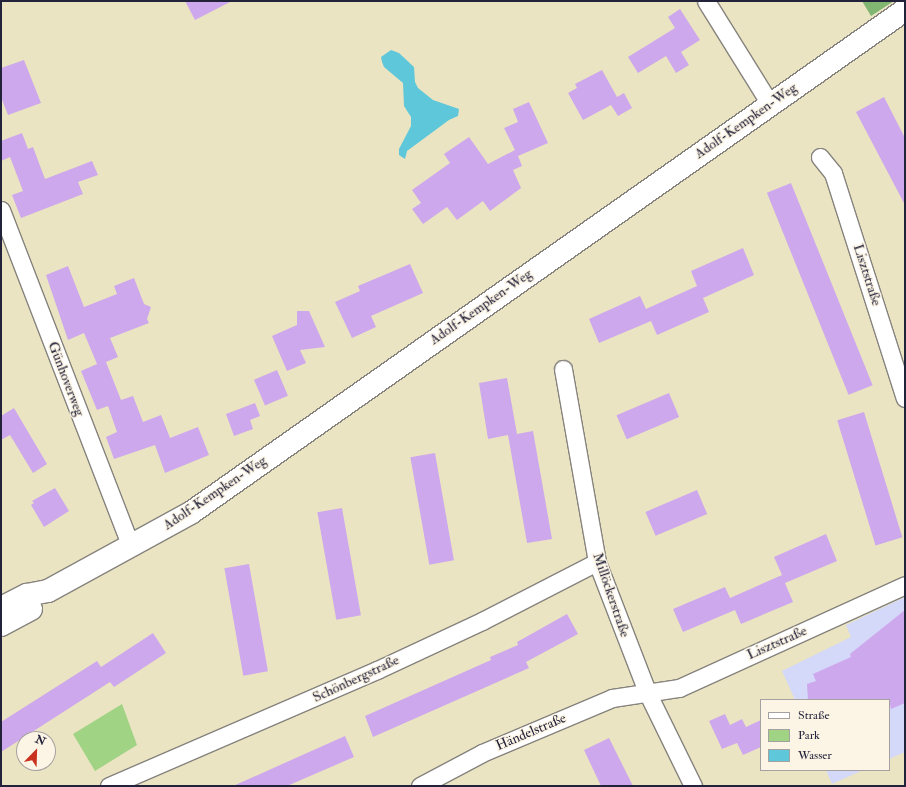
<!DOCTYPE html>
<html>
<head>
<meta charset="utf-8">
<style>
	body { margin:0 }
	#map { position:relative; width:906px; height:787px; overflow:hidden; background:#ebe4c2; font-family:"IM FELL Double Pica",serif }
	div>[style] { position:absolute }
	[style*='--x'] { left:calc(var(--x)*1px); top:calc(var(--y)*1px); width:calc(var(--w)*1px); rotate:calc(var(--a)*1deg) }
	.built>* { inset:0; background:#d4d8f9 }
	.green>* { inset:0; background:#a0d384 }
	.forest>* { inset:0; background:#80b572 }
	.water>* { inset:0; background:#5fc7da }
	.building>* { inset:0; background:#cda8ec; transform-origin:0 0 }
	.roads { filter:drop-shadow(1px 0 #86837e) drop-shadow(-1px 0 #86837e) drop-shadow(0 1px #86837e) drop-shadow(0 -1px #86837e) }
	.minor>* { height:17px; margin:-8.5px; padding:0 8.5px; transform-origin:8.5px; border-radius:8.5px; background:#fff }
	.secondary>* { height:22px; margin:-11px; padding:0 11px; transform-origin:11px; border-radius:11px; background:#fff }
	span { translate:-50% -50%; white-space:nowrap; text-align:center; line-height:1.15; -webkit-text-stroke:3px #fcf5e5; paint-order:stroke }
	.street-label { font-size:14px; color:#22223b }
	.frame { position:absolute; inset:0; border:2px solid #22223b; pointer-events:none }
	.legend { position:absolute; left:760px; top:699px; width:130px; height:72px; box-sizing:border-box; background:#fcf5e5; border:1px solid #a5a1a1; margin:0; padding:5px 7px; list-style:none; font-size:12px; color:#22223b }
	.legend li { display:flex; align-items:center; gap:8px; height:20px }
	.legend b { width:20px; border:1px solid #a5a1a1 }
	.north { position:absolute; left:16px; top:731px; width:40px; height:40px; box-sizing:border-box; background:#fcf5e5; border:1px solid #a5a1a1; border-radius:50%; rotate:23deg; font-size:11px; font-weight:700; line-height:16px; text-align:center; color:#22223b }
	.north::after { content:''; display:block; margin:auto; width:14px; height:18px; background:#c8321e; clip-path:polygon(50% 0,100% 100%,50% 72%,0 100%) }
</style>
</head>
<body>
<div id="map">
	<div class="built">
		<div style="clip-path:polygon(905px 597px,905px 752px,889px 759px,889px 700px,795px 700px,782px 671px,851px 637px,846px 625px)"></div>
		<div style="clip-path:polygon(826px 770px,863px 770px,832px 784px)"></div>
	</div>
	<div class="green">
		<div style="clip-path:polygon(122px 704px,137px 745px,95px 771px,73px 734px)"></div>
	</div>
	<div class="forest">
		<div style="clip-path:polygon(862px 1px,894px 1px,871px 16px)"></div>
	</div>
	<div class="water">
		<div style="clip-path:polygon(391px 50px,399px 53px,414px 67px,415px 82px,418px 88px,433px 100px,459px 109px,458px 116px,449px 120px,407px 151px,405px 159px,399px 155px,399px 149px,411px 126px,411px 117px,404px 106px,403px 83px,384px 67px,382px 62px,381px 57px)"></div>
	</div>
	<div class="building">
		<div style="clip-path:polygon(185px 1px,232px 1px,195px 20px)"></div>
		<div style="clip-path:polygon(680px 9px,700px 40px,681px 52px,689px 65px,676px 73px,666px 56px,638px 73px,628px 57px,675px 28px,668px 17px)"></div>
		<div style="clip-path:polygon(24px 60px,41px 103px,8px 115px,1px 97px,1px 68px)"></div>
		<div style="clip-path:polygon(602px 70px,617px 97px,624px 93px,632px 108px,618px 116px,611px 105px,583px 120px,568px 93px,577px 88px,575px 84px)"></div>
		<div style="clip-path:polygon(884px 97px,905px 138px,905px 205px,856px 112px)"></div>
		<div style="clip-path:polygon(529px 102px,548px 143px,518px 156px,522px 166px,513px 170px,521px 188px,490px 211px,483px 201px,457px 220px,447px 207px,423px 224px,412px 209px,421px 203px,412px 190px,450px 163px,444px 154px,469px 137px,488px 164px,515px 150px,504px 128px,518px 122px,513px 109px)"></div>
		<div style="clip-path:polygon(22px 133px,28px 149px,33px 147px,45px 179px,92px 161px,98px 175px,78px 182px,83px 194px,21px 218px,12px 195px,23px 191px,10px 157px,1px 161px,1px 141px)"></div>
		<div style="left:791px;top:183px;width:218px;height:26px;rotate:68deg"></div>
		<div style="clip-path:polygon(743px 248px,754px 275px,703px 298px,709px 312px,657px 335px,651px 321px,599px 343px,589px 319px,640px 296px,646px 309px,697px 286px,691px 271px)"></div>
		<div style="clip-path:polygon(410px 264px,423px 293px,371px 316px,376px 327px,352px 338px,335px 302px,360px 291px,358px 286px)"></div>
		<div style="clip-path:polygon(68px 266px,84px 307px,117px 294px,114px 286px,134px 278px,144px 304px,151px 307px,147px 319px,149px 323px,110px 338px,118px 357px,106px 362px,121px 400px,133px 396px,143px 422px,161px 415px,170px 438px,198px 427px,209px 455px,165px 473px,155px 445px,114px 459px,106px 437px,117px 432px,108px 406px,97px 410px,81px 371px,97px 364px,84px 333px,68px 340px,46px 275px)"></div>
		<div style="clip-path:polygon(297px 311px,309px 311px,325px 347px,300px 350px,306px 363px,287px 371px,272px 336px,297px 325px)"></div>
		<div style="left:277px;top:370px;width:28px;height:25px;rotate:67deg"></div>
		<div style="clip-path:polygon(507px 378px,517px 434px,533px 431px,552px 539px,527px 543px,508px 435px,488px 439px,479px 383px)"></div>
		<div style="left:669px;top:393px;width:26px;height:57px;rotate:67deg"></div>
		<div style="clip-path:polygon(255px 403px,260px 416px,250px 420px,253px 429px,234px 436px,226px 414px)"></div>
		<div style="clip-path:polygon(14px 408px,47px 464px,33px 473px,10px 435px,1px 440px,1px 416px)"></div>
		<div style="left:864px;top:412px;width:131px;height:28px;rotate:73deg"></div>
		<div style="left:435px;top:453px;width:109px;height:25px;rotate:80deg"></div>
		<div style="clip-path:polygon(55px 488px,69px 511px,44px 527px,31px 505px,34px 503px,32px 501px)"></div>
		<div style="left:697px;top:490px;width:26px;height:56px;rotate:67deg"></div>
		<div style="left:342px;top:508px;width:109px;height:25px;rotate:80deg"></div>
		<div style="clip-path:polygon(826px 534px,837px 561px,785px 583px,793px 602px,741px 624px,735px 610px,683px 632px,673px 609px,725px 587px,730px 598px,782px 575px,774px 557px)"></div>
		<div style="left:249px;top:564px;width:109px;height:25px;rotate:80deg"></div>
		<div style="clip-path:polygon(905px 610px,905px 703px,891px 709px,889px 700px,808px 700px,807px 684px,816px 681px,813px 674px,851px 657px,850px 654px)"></div>
		<div style="clip-path:polygon(567px 614px,578px 634px,526px 662px,529px 668px,373px 737px,365px 716px,491px 660px,490px 657px,518px 645px,517px 642px)"></div>
		<div style="clip-path:polygon(153px 633px,166px 653px,114px 687px,110px 682px,1px 752px,1px 722px,97px 661px,101px 667px)"></div>
		<div style="clip-path:polygon(725px 714px,730px 725px,742px 719px,746px 727px,761px 720px,761px 747px,743px 755px,737px 743px,722px 749px,709px 721px)"></div>
		<div style="clip-path:polygon(345px 736px,354px 757px,287px 786px,233px 786px)"></div>
		<div style="clip-path:polygon(609px 738px,633px 786px,601px 786px,584px 750px)"></div>
	</div>
	<div class="roads">
		<div class="minor">
			<div style="--x:706;--y:1;--w:121;--a:58.1"></div>
			<div style="--x:820;--y:157;--w:21;--a:51"></div>
			<div style="--x:833;--y:173;--w:236;--a:72.3"></div>
			<div style="--x:1;--y:210;--w:361;--a:68.9"></div>
			<div style="--x:563;--y:369;--w:196;--a:80"></div>
			<div style="--x:597;--y:562;--w:142;--a:68.9"></div>
			<div style="--x:648;--y:694;--w:102;--a:63.9"></div>
			<div style="--x:109;--y:786;--w:292;--a:-23.4"></div>
			<div style="--x:377;--y:670;--w:116;--a:-25"></div>
			<div style="--x:482;--y:621;--w:129;--a:-27.2"></div>
			<div style="--x:420;--y:786;--w:70;--a:-28"></div>
			<div style="--x:482;--y:753;--w:141;--a:-22.9"></div>
			<div style="--x:612;--y:698;--w:68;--a:-8.5"></div>
			<div style="--x:679;--y:688;--w:248;--a:-24.5"></div>
		</div>
		<div class="secondary">
			<div style="--x:1;--y:608;--w:29;--a:-27"></div>
			<div style="--x:27;--y:595;--w:21;--a:-11"></div>
			<div style="--x:48;--y:591;--w:164;--a:-28.7"></div>
			<div style="--x:192;--y:512;--w:872;--a:-35.15"></div>
			<div style="--x:1;--y:625;--w:34;--a:-28"></div>
		</div>
	</div>
	<div class="street-label">
		<span style="left:746px;top:121px;rotate:-35deg">Adolf-Kempken-Weg</span>
		<span style="left:867px;top:275px;rotate:72deg">Lisztstraße</span>
		<span style="left:481px;top:307px;rotate:-35deg">Adolf-Kempken-Weg</span>
		<span style="left:66px;top:379px;rotate:69deg">Günhoverweg</span>
		<span style="left:215px;top:493px;rotate:-34deg">Adolf-Kempken-Weg</span>
		<span style="left:611px;top:595px;rotate:71deg">Millöckerstraße</span>
		<span style="left:777px;top:643px;rotate:-24deg">Lisztstraße</span>
		<span style="left:356px;top:679px;rotate:-25deg">Schönbergstraße</span>
		<span style="left:531px;top:732px;rotate:-23deg">Händelstraße</span>
	</div>
	<div class="frame"></div>
	<ul class="legend">
	<li><b style="height:5px;background:#fff"></b>Straße</li>
	<li><b style="height:11px;background:#a0d384"></b>Park</li>
	<li><b style="height:11px;background:#5fc7da"></b>Wasser</li>
	</ul>
	<div class="north">N</div>
</div>
</body>
</html>
